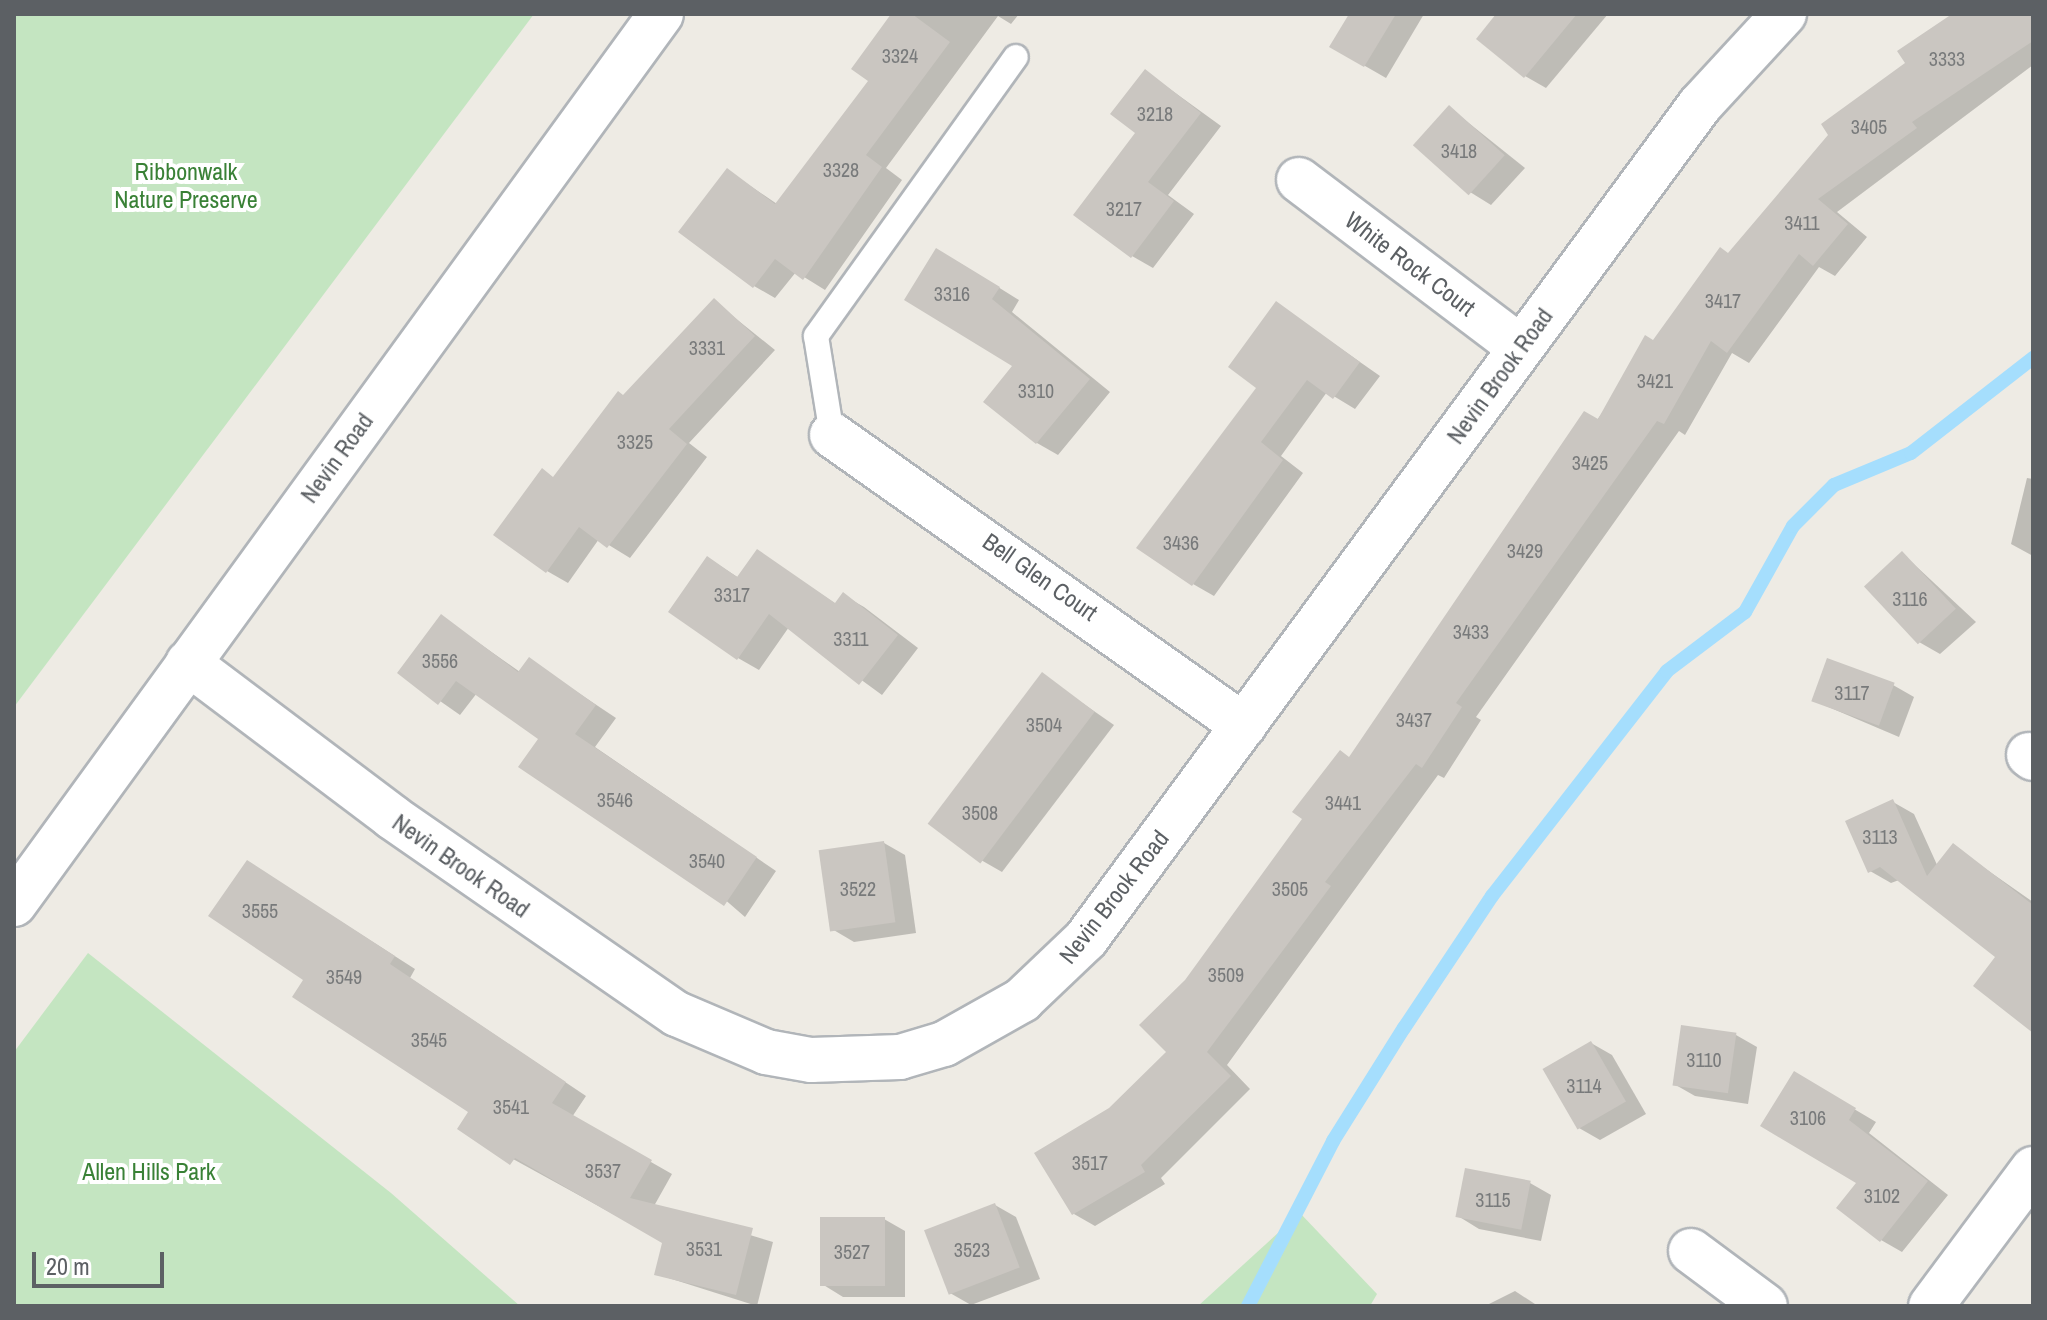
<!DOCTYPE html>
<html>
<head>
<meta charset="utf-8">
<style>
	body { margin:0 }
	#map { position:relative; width:2047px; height:1320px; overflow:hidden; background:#eeebe4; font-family:"Archivo Narrow",sans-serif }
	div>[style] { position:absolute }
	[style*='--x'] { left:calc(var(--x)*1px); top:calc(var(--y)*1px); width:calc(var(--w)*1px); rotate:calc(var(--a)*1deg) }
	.green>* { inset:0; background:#c4e5c1 }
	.shadow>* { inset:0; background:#0003 }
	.stream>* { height:14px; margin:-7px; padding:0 7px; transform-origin:7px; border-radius:7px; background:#a5defd }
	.building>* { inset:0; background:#cac6c1; transform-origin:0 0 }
	.roads { filter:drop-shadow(2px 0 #b1b5b9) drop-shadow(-2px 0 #b1b5b9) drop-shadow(0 2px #b1b5b9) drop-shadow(0 -2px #b1b5b9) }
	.lane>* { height:24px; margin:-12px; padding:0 12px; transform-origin:12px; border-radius:12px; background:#fff }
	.street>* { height:44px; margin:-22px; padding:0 22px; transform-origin:22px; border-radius:22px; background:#fff }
	.secondary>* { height:44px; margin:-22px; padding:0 22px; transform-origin:22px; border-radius:22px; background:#fff }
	span { translate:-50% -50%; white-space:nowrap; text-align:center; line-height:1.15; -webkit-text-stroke:8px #fff; paint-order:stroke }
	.number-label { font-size:20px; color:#787a7b }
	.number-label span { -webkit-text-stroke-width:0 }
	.park-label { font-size:24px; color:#398136 }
	.street-label { font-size:24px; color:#5c6064 }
	.frame { position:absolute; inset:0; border:16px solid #5c6064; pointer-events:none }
	.scale { position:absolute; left:32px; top:1252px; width:132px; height:36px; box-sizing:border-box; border:4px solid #5c6064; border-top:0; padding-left:10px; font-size:24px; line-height:28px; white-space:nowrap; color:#5c6064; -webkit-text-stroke:6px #fff; paint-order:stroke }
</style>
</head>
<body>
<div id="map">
	<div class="green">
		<div style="clip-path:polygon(14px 14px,534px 14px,14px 707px)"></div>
		<div style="clip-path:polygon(88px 953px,391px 1193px,520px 1306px,14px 1306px,14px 1052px)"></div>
		<div style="clip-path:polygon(1300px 1213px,1377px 1294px,1370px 1306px,1198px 1306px)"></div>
	</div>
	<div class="shadow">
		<div style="clip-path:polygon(894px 14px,1019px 14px,1011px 24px,998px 16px,886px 168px,902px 180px,825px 290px,796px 272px,775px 298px,754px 286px,727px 170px,777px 204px,871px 81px)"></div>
		<div style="clip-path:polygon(1352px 14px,1424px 14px,1386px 78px,1332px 47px)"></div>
		<div style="clip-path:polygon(1499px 14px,1608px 14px,1546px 88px,1525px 76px)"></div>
		<div style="clip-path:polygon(1953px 14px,2033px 14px,2033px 65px,1837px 212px,1867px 237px,1835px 276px,1819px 267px,1749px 363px,1732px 353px,1685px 435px,1679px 431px,1476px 717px,1481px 720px,1444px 778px,1438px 775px,1227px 1065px,1250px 1089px,1161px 1178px,1165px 1184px,1095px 1226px,1074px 1214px,1110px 1110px,1169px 1052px,1186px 982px,1654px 342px)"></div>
		<div style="clip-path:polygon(1145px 71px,1221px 126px,1168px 195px,1194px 214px,1153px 268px,1132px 256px)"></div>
		<div style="clip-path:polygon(1450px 108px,1525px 168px,1491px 205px,1470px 192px)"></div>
		<div style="clip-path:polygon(958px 262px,1019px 300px,1012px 312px,1110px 392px,1058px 455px,1037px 443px,1015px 366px)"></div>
		<div style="clip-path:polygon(714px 301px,775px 350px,689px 443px,707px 457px,630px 558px,599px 539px,568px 583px,547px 571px,555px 478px)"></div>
		<div style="clip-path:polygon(1277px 304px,1380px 376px,1355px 409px,1327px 392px,1281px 456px,1303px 473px,1214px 596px,1193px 584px,1258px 387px)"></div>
		<div style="clip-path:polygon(2027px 478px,2033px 479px,2033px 556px,2011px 544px)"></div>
		<div style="clip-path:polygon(758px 552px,836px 604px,843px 595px,864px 607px,918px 648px,882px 695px,789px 627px,759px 670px,738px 658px,708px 558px,739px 578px)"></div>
		<div style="clip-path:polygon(1903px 554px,1976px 622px,1940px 654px,1919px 642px)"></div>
		<div style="clip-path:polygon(442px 617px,520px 672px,529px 660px,616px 718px,595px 747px,776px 871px,745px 917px,540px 739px,477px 693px,460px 715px,400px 673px)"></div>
		<div style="clip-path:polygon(1042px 675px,1114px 725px,1002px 872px,981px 860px)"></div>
		<div style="clip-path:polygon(1893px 685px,1914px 697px,1899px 737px,1812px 700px)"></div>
		<div style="clip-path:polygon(1893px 802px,1914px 814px,1938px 867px,1953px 846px,2033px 902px,2033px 1030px,1998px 957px,1899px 880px,1891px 883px,1870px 871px)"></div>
		<div style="clip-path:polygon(884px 843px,905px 855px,916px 933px,854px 942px,832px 929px)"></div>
		<div style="clip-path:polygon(268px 875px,415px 969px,410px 978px,586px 1096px,572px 1117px,672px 1174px,654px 1206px,773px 1242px,757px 1306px,656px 1274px,664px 1242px,480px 1141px,471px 1112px,305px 979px)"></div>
		<div style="clip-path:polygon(1683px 1027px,1736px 1035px,1757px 1047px,1748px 1104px,1695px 1096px,1674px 1084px)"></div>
		<div style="clip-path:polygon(1591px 1043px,1612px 1055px,1646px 1114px,1600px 1140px,1579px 1128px)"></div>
		<div style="clip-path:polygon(1795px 1074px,1876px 1122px,1869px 1133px,1948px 1195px,1902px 1252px,1881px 1240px,1859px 1183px)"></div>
		<div style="clip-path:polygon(1530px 1183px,1551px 1195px,1541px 1241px,1479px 1229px,1458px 1216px)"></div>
		<div style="clip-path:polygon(995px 1205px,1016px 1217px,1040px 1279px,971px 1305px,950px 1293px)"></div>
		<div style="clip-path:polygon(884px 1219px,905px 1231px,905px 1297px,843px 1297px,822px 1284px)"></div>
		<div style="clip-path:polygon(1515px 1291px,1538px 1306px,1485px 1306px)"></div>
	</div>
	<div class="stream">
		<div style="--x:1248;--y:1306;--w:186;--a:-62.7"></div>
		<div style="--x:1333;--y:1141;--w:133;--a:-57.9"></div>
		<div style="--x:1404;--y:1028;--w:159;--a:-56.3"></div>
		<div style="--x:1492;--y:896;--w:285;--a:-52.1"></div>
		<div style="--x:1667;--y:671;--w:98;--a:-37.1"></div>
		<div style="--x:1745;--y:612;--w:98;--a:-60.8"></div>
		<div style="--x:1793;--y:526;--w:58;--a:-45"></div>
		<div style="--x:1834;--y:485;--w:83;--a:-22.6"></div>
		<div style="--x:1911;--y:453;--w:155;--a:-37.9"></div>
	</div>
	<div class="building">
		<div style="clip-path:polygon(891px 14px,912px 14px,950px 42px,866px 155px,882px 167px,803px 280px,775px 259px,753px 288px,678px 232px,727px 168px,775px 204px,868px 81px,851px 69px)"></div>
		<div style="clip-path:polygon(1349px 14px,1396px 14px,1364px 67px,1329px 47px)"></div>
		<div style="clip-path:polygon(1496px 14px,1577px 14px,1524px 78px,1476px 39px)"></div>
		<div style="clip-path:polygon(1952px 14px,2033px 14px,2033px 41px,1912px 122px,1917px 128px,1818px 199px,1848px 224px,1813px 266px,1799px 254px,1727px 353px,1711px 341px,1664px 424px,1657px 421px,1456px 703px,1462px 707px,1422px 768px,1416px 764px,1325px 882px,1331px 886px,1207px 1052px,1231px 1076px,1141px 1165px,1145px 1172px,1072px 1215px,1034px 1153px,1109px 1108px,1166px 1052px,1139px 1025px,1185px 980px,1302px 819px,1292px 812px,1340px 750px,1349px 757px,1584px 411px,1598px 419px,1645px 335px,1653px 340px,1720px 247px,1728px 253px,1828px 135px,1821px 124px,1905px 63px,1897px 51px)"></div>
		<div style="clip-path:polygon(1145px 69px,1201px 113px,1148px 182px,1174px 201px,1131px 258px,1073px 215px,1135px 133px,1110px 114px)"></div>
		<div style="left:1449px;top:105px;width:75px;height:54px;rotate:42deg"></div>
		<div style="clip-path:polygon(936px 248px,1000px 287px,992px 299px,1090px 379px,1036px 444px,983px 402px,1012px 366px,904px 300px)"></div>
		<div style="clip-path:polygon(714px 298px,755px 336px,669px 429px,687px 444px,607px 548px,579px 527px,546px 573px,493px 535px,542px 468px,553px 477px,618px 391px,623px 395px)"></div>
		<div style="clip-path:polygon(1276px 301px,1360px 362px,1333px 399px,1307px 380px,1261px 442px,1283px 460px,1192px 586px,1136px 548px,1256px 388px,1228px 367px)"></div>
		<div style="clip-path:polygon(757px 549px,835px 603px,843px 592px,898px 635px,859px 685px,769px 614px,737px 660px,668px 612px,707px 556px,737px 577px)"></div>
		<div style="left:1902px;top:551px;width:79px;height:52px;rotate:47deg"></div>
		<div style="clip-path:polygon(441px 614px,518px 672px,529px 657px,596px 705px,575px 734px,757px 857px,724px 906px,518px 767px,538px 739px,456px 681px,438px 705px,397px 673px)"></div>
		<div style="left:1827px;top:658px;width:72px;height:46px;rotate:20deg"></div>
		<div style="left:1042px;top:672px;width:66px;height:190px;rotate:37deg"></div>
		<div style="clip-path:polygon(1893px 799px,1927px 876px,1953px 843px,2033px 905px,2033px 1033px,1973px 986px,1995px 957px,1880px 867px,1868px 873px,1845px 821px)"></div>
		<div style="left:884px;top:841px;width:82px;height:66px;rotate:82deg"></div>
		<div style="clip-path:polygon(247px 860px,395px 956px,390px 964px,566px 1082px,552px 1103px,652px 1160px,630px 1198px,753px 1228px,736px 1295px,654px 1275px,662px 1243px,515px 1158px,510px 1165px,457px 1129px,468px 1112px,292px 997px,303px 980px,208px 916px)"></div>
		<div style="left:1681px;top:1025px;width:56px;height:61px;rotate:8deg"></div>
		<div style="left:1591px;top:1041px;width:70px;height:56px;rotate:60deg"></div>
		<div style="clip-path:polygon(1794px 1071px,1856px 1108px,1849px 1120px,1928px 1181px,1880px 1242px,1836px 1208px,1856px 1183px,1760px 1126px)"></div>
		<div style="left:1465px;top:1168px;width:67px;height:50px;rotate:11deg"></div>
		<div style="left:995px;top:1203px;width:69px;height:76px;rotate:69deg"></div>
		<div style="left:820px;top:1217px;width:65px;height:69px"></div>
	</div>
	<div class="roads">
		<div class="lane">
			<div style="--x:832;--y:435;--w:100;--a:-99.2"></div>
			<div style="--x:816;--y:336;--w:343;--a:-54.4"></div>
		</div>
		<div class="street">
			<div style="--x:1299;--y:180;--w:277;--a:37.1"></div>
			<div style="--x:832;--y:435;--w:504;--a:35.23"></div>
			<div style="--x:188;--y:663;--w:256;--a:37"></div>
			<div style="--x:392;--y:817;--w:346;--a:34.7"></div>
			<div style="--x:677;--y:1014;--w:97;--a:23.1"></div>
			<div style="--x:766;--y:1052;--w:46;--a:10.1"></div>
			<div style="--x:811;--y:1060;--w:89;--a:-1.9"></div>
			<div style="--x:900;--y:1057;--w:46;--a:-16.5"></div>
			<div style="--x:944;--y:1044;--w:90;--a:-29.4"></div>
			<div style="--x:1022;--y:1000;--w:88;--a:-43.6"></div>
			<div style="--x:1086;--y:939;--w:1036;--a:-53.64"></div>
			<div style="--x:1700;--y:105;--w:124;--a:-47.3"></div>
			<div style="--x:2029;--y:755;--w:5;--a:37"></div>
			<div style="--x:1691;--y:1251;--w:92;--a:36.6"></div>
			<div style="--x:1931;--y:1306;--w:171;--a:-53.3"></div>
		</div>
		<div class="secondary">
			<div style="--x:14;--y:904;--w:1100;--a:-53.98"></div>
		</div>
	</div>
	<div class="number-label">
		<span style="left:900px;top:55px">3324</span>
		<span style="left:1947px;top:58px">3333</span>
		<span style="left:1155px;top:113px">3218</span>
		<span style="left:1869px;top:126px">3405</span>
		<span style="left:1459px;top:150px">3418</span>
		<span style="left:841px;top:169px">3328</span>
		<span style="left:1124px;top:208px">3217</span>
		<span style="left:1802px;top:222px">3411</span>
		<span style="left:952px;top:293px">3316</span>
		<span style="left:1723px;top:300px">3417</span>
		<span style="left:707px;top:347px">3331</span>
		<span style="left:1655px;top:380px">3421</span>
		<span style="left:1036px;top:390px">3310</span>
		<span style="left:635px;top:441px">3325</span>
		<span style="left:1590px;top:462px">3425</span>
		<span style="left:1181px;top:542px">3436</span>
		<span style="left:1525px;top:550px">3429</span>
		<span style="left:732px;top:594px">3317</span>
		<span style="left:1910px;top:598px">3116</span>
		<span style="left:1471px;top:631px">3433</span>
		<span style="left:851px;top:638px">3311</span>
		<span style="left:440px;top:660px">3556</span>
		<span style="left:1852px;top:692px">3117</span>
		<span style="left:1414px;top:719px">3437</span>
		<span style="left:1044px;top:724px">3504</span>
		<span style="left:615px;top:799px">3546</span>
		<span style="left:1343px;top:802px">3441</span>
		<span style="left:980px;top:812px">3508</span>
		<span style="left:1880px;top:836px">3113</span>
		<span style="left:707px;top:860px">3540</span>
		<span style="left:858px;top:888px">3522</span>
		<span style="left:1290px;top:888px">3505</span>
		<span style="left:260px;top:910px">3555</span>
		<span style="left:1226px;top:974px">3509</span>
		<span style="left:344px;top:976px">3549</span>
		<span style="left:429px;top:1039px">3545</span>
		<span style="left:1704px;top:1059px">3110</span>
		<span style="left:1584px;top:1085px">3114</span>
		<span style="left:511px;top:1106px">3541</span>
		<span style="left:1808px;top:1117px">3106</span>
		<span style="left:1090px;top:1162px">3517</span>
		<span style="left:603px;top:1170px">3537</span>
		<span style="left:1882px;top:1195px">3102</span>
		<span style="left:1493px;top:1199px">3115</span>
		<span style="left:704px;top:1248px">3531</span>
		<span style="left:972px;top:1249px">3523</span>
		<span style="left:852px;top:1251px">3527</span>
	</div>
	<div class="park-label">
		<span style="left:186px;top:186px">Ribbonwalk<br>Nature Preserve</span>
		<span style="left:149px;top:1172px">Allen Hills Park</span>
	</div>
	<div class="street-label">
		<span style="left:1410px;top:264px;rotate:37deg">White Rock Court</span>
		<span style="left:1500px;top:376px;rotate:-54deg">Nevin Brook Road</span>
		<span style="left:337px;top:458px;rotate:-54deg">Nevin Road</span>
		<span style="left:1040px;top:577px;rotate:35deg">Bell Glen Court</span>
		<span style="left:461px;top:866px;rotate:35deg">Nevin Brook Road</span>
		<span style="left:1114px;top:897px;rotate:-52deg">Nevin Brook Road</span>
	</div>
	<div class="frame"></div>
	<div class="scale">20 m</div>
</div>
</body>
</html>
